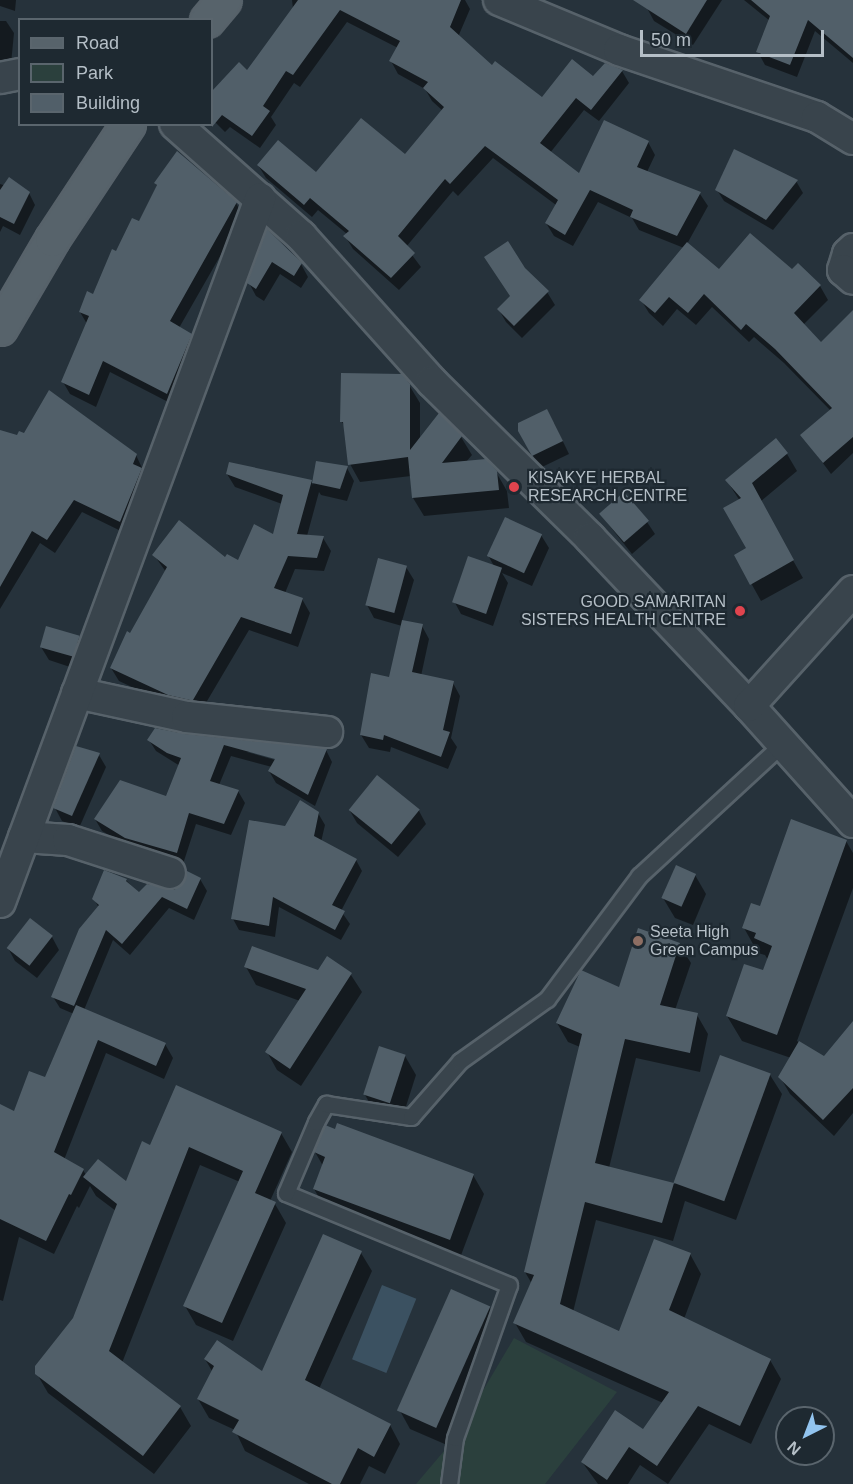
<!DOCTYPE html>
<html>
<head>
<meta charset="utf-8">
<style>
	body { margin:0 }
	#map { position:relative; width:853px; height:1484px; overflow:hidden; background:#26323b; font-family:Arial,sans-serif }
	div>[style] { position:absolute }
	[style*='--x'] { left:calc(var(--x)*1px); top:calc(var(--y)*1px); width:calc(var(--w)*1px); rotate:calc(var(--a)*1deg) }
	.green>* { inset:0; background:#2b403d }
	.water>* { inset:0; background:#3b5161; transform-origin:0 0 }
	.shadow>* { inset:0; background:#0007 }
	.building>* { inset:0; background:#515f69; transform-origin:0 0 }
	.roads { filter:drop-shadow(2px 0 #57626a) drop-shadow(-2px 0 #57626a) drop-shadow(0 2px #57626a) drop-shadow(0 -2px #57626a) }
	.lane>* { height:15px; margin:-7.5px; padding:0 7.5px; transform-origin:7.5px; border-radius:7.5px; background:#39444c }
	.street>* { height:30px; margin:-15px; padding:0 15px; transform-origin:15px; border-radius:15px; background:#39444c }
	.primary>* { height:33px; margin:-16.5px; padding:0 16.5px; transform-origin:16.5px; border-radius:16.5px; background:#57636b }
	.dots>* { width:16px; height:16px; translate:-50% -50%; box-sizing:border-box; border:3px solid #1e2931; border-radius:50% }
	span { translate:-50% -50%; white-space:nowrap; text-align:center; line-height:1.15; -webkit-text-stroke:4.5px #1e2931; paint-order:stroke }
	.poi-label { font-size:16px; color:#b5bfc7 }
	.left { translate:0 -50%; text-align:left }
	.right { translate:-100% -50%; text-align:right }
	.legend { position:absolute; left:18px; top:18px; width:195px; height:108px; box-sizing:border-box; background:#1e2931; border:2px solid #5a656d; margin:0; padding:8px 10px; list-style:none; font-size:18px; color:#b5bfc7 }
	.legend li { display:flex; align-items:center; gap:12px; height:30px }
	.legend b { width:30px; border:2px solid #5a656d }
	.north { position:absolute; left:775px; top:1406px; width:60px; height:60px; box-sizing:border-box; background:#1e2931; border:2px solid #5a656d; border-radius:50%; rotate:222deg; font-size:16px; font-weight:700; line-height:24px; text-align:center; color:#b5bfc7 }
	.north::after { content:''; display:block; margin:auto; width:21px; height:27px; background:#92c4ef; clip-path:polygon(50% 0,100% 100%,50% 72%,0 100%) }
	.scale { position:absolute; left:640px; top:30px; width:184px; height:27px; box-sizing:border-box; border:3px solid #b5bfc7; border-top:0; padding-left:8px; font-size:18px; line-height:21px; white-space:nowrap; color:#b5bfc7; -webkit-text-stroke:4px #1e2931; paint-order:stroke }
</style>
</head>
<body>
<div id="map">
	<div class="green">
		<div style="clip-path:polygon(514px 1338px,617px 1392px,545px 1484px,416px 1484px,455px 1438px)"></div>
	</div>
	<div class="water">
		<div style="left:382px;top:1285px;width:37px;height:80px;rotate:22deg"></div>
	</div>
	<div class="shadow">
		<div style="clip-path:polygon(0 0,16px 0,15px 11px,0 6px)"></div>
		<div style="clip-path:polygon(292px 0,465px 0,470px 9px,458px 37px,492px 67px,542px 99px,594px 78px,622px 71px,629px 83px,599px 121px,584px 110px,550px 153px,580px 175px,648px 142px,655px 155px,647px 172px,700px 194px,708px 206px,687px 244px,719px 271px,792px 271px,820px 286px,828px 300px,803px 325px,821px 344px,853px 315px,853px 453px,831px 474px,802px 435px,831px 411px,784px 363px,754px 337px,749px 342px,712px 307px,696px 325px,677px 309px,663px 326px,649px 313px,641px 300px,684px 248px,639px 230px,632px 218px,598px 202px,573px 246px,554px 236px,546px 223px,556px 205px,493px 158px,458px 196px,453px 191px,406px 247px,421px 267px,399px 290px,353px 249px,345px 236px,347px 234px,318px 210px,312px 217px,266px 178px,258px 165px,316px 174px,405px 156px,443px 111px,432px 101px,425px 89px,398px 74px,391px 61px,398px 48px,347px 22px,300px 87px,294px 83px,271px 117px,276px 125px,260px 148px,230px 127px,225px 132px,212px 119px,212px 93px,239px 64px,247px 72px,293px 9px)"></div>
		<div style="clip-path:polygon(652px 0,722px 0,693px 45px,654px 21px,647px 8px)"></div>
		<div style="clip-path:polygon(744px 0,853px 0,853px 63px,815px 31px,797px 77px,765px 65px,758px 52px,770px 21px)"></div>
		<div style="clip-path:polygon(0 21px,6px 21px,14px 33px,11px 64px,0 63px)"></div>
		<div style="clip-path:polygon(796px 181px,803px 193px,773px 230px,724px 201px,717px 190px)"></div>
		<div style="clip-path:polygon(155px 183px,236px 203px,243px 216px,179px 328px,191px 335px,198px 347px,174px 405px,110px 372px,96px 407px,70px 394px,63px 382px,87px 324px,80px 312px,94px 296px,117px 253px,140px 223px,158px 187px)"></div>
		<div style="clip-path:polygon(0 184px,29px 193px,35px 205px,20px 235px,3px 226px,0 232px)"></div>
		<div style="clip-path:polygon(268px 232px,301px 264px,308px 277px,301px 288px,280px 274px,264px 301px,256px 296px,249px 283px)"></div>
		<div style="clip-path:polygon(524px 269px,547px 292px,555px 305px,522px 338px,506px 322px,499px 310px,511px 297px)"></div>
		<div style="clip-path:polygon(409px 385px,420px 403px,420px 440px,461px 437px,472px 455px,466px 462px,496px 472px,507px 491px,509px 508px,424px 516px,413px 498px,411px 476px,360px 482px,350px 464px,345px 427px,342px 422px)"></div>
		<div style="clip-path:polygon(554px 423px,569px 454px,540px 468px,519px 431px)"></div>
		<div style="clip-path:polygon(0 431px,17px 437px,136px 455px,149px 483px,127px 534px,82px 512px,55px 553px,40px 543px,0 609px)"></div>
		<div style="clip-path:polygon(787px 454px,797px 471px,760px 502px,803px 578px,761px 601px,736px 556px,748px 549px,740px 501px,727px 481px)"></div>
		<div style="clip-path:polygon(317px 462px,347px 468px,354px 481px,347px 501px,321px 495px,319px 492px,307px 536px,323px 538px,331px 551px,324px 571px,295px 569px,285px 593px,302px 599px,310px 613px,298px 647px,249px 630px,200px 713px,177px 708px,119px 681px,111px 668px,166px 572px,154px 555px,225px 559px,238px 563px,274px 536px,282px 504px,235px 487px,227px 474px,311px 481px,313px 485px)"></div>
		<div style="clip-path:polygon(601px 515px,647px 522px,655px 534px,632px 554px)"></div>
		<div style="clip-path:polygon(541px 535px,549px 548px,532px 586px,502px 573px,508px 583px,493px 626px,461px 614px,454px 601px,495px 568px,489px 557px)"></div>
		<div style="clip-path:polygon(406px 567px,414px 580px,402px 621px,422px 626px,429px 639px,421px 676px,453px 683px,460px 696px,451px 738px,457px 747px,448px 769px,391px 747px,390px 752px,369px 748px,361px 735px,390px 678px,402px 626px,374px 618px,367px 605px)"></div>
		<div style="clip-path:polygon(79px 638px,86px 650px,79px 670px,49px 660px,41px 647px)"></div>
		<div style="clip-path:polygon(evenodd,185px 736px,326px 750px,332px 762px,315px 806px,276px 783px,269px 771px,272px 767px,231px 756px,219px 785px,238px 791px,245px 803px,231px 835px,196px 824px,183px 864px,133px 849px,102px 831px,95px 819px,167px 798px,180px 766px,156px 751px,149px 740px,185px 736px,247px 752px,255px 752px,283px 760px,282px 762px,247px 752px)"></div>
		<div style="clip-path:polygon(99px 755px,106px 767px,79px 828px,62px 821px,55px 808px)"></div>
		<div style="clip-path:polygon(350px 811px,419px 811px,426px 824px,398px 857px,357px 823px)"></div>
		<div style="clip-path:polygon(318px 813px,325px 825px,321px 842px,356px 860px,362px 871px,341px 911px,350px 924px,341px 940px,279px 907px,275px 937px,239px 930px,233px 919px,286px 828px)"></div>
		<div style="clip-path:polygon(846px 841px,853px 853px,853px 888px,797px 1041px,824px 1057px,853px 1023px,853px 1113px,834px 1136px,790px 1094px,780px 1077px,791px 1058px,742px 1041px,727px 1016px,764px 972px,768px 960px,765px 955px,758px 953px,744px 928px,760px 908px)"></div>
		<div style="clip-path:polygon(695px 875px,706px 894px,693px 925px,675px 918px,663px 898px)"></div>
		<div style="clip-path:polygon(200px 879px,207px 891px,194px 920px,169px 908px,130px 955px,113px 940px,84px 1010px,165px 1044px,173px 1058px,164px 1079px,106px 1053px,64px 1160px,83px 1170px,86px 1175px,127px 1184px,151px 1147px,281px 1133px,292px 1152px,270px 1201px,275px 1204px,286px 1223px,233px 1341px,196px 1325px,185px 1306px,240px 1182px,200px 1165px,122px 1363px,180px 1407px,191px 1426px,154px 1474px,48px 1393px,37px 1374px,74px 1318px,116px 1211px,96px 1196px,90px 1186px,79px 1208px,77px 1206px,54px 1254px,19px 1237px,3px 1301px,0 1300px,0 1106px,15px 1113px,46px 1079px,74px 1014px,60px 1008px,53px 997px,99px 908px,94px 899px,126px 880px,139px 894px,174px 891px)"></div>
		<div style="clip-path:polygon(52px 937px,59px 950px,37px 978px,15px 961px,8px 948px)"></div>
		<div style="clip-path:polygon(679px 944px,691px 963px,675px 1010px,697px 1015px,708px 1034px,700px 1072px,636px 1058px,609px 1168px,675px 1184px,721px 1057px,770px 1075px,782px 1094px,736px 1220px,685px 1201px,673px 1241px,596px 1220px,573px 1312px,620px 1333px,690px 1254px,701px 1274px,684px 1319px,770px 1360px,781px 1379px,751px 1444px,709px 1424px,668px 1484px,640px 1465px,628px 1484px,598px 1484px,582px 1462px,644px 1431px,663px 1403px,526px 1342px,515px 1323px,532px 1284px,525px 1272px,580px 1047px,568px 1042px,557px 1023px,620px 989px)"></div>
		<div style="clip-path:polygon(327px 959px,351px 975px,362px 992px,301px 1086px,277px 1070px,267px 1052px,300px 1001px,256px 985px,246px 967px,319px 972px)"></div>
		<div style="clip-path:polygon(405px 1056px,416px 1075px,401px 1122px,376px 1114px,365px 1095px)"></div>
		<div style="clip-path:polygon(336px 1131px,473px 1175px,484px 1194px,460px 1258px,325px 1208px,314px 1189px,323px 1166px,315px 1152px)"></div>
		<div style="clip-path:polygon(361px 1253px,372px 1271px,319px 1389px,390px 1425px,400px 1444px,385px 1474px,369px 1466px,360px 1484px,309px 1484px,245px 1451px,235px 1430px,209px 1418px,198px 1399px,212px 1371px,205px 1359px,262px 1373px)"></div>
		<div style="clip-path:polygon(489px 1307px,500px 1327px,447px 1445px,410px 1429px,399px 1409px)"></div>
	</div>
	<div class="building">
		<div style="clip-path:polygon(298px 0,461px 0,450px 27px,492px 65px,495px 61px,542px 97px,572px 59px,593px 76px,605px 63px,623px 70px,591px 110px,576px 98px,540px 143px,579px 173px,604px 120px,649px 141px,637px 167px,701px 192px,677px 236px,630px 217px,633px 210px,590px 190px,565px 235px,545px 223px,558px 200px,485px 146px,450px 184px,445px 179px,398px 236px,415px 253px,391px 278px,343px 236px,349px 231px,310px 198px,304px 205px,257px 165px,278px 140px,316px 172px,361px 118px,405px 154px,444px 107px,423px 88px,428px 82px,389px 61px,400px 41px,340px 10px,293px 75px,286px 71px,263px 106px,270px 111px,252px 136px,222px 115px,212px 127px,212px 91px,239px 62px,247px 70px)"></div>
		<div style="clip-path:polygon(633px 0,707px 0,686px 34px)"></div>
		<div style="clip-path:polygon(751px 0,853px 0,853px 58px,808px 20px,790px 65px,756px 52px,770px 16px)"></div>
		<div style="clip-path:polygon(734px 149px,798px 180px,766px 220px,715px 190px)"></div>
		<div style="clip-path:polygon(177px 151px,237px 202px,170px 321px,192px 334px,167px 394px,103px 361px,89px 395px,61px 382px,89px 316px,79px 312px,87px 291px,93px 294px,112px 249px,116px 251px,132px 218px,139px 221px,157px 185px,154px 183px)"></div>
		<div style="clip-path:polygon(9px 177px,30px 192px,14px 224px,0 217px,0 190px)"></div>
		<div style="clip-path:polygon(267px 229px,302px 263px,294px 276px,272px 262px,256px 289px,247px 283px)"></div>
		<div style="clip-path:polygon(750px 233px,792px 269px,798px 263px,821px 285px,794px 313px,821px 342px,853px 310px,853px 437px,823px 463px,800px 435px,832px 408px,775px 349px,746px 324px,741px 330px,704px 294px,688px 313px,669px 297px,655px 313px,639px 300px,687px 242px,719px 269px)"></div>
		<div style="clip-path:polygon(508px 241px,525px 268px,549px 291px,514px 326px,497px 309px,510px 296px,484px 257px)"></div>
		<div style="clip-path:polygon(341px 373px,402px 374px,410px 384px,410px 450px,439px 413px,462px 436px,442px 463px,486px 459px,497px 471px,499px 490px,412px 498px,408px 457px,348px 465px,343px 422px,340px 422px)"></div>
		<div style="clip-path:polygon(49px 390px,137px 454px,133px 464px,142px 468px,120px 522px,74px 500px,47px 540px,32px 531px,0 587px,0 430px,17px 435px,19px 431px,24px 433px)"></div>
		<div style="clip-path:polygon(547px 409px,563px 441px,532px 456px,518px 431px,518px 423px)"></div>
		<div style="clip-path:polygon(776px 438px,788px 453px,752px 483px,794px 560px,750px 585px,734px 555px,746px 548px,723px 508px,741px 498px,725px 480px)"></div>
		<div style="clip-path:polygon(316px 461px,348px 466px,340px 489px,312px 483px)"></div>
		<div style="clip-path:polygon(229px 462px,312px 480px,297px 534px,324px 536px,317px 558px,288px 556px,274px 588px,303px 598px,291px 634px,241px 617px,193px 700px,190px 700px,168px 695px,110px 668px,127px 631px,130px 633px,167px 567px,152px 555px,179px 520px,225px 557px,227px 554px,238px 560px,254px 524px,273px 534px,283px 495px,226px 474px)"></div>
		<div style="left:624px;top:492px;width:38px;height:33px;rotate:49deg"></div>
		<div style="left:505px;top:517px;width:41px;height:43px;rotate:25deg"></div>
		<div style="left:468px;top:556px;width:36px;height:49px;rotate:19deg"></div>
		<div style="left:378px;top:558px;width:30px;height:49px;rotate:15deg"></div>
		<div style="clip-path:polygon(402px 620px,423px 624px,412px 672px,454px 681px,443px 730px,450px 732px,441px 757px,384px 735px,383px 740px,360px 735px,371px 673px,389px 677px)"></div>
		<div style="left:46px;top:626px;width:35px;height:22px;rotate:16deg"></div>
		<div style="clip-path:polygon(155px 728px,185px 734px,327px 749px,308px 795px,268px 771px,275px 759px,224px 745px,210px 781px,239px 790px,224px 824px,189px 813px,177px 853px,125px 838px,94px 819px,120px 780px,166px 796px,181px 758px,167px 753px,147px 740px)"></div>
		<div style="clip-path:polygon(76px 746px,100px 753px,72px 816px,53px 808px)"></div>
		<div style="left:377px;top:775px;width:55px;height:45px;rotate:39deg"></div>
		<div style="clip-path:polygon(300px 800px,319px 812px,314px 836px,357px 859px,332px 905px,345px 911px,335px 930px,273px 897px,269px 926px,231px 919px,249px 820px,285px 826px)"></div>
		<div style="clip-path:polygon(791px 819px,847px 840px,777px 1035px,726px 1016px,744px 964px,763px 970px,772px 946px,754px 938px,756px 933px,742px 928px,751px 903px,760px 906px)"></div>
		<div style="left:676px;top:865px;width:22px;height:36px;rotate:24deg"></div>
		<div style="clip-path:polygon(104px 870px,127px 879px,126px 881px,139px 892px,147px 884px,174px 890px,182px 885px,187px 871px,201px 878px,187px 909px,162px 897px,122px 944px,106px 930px,74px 1006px,51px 997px,79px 929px,99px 905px,92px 899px)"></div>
		<div style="left:30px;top:918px;width:29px;height:38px;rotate:38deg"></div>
		<div style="clip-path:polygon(638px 928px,680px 943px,660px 1005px,698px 1013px,690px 1053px,625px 1039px,595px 1163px,674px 1183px,662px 1223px,585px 1202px,560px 1304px,619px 1331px,654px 1239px,691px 1253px,669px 1310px,771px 1359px,740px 1426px,698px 1406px,657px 1466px,629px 1447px,607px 1480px,581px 1462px,615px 1410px,643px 1429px,669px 1392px,513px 1323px,534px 1275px,524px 1272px,582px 1034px,556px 1023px,581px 970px,619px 987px)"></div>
		<div style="clip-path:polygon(252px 946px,318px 970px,327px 956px,352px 973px,290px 1069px,265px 1052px,306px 989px,244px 967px)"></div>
		<div style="clip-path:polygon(76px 1005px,166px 1043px,156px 1066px,98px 1040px,54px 1152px,84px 1169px,71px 1195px,69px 1194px,46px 1241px,0 1219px,0 1104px,14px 1111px,29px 1071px,45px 1077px)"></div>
		<div style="clip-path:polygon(853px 1021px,853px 1088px,823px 1120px,778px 1077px,799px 1041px,824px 1056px)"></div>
		<div style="left:379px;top:1046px;width:28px;height:51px;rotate:18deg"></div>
		<div style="left:720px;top:1055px;width:54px;height:136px;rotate:20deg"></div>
		<div style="clip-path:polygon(176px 1085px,282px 1132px,255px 1193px,276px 1202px,222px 1323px,183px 1306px,243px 1171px,189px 1147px,109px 1351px,181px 1406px,143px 1456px,35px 1374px,35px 1366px,73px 1318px,117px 1204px,83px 1177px,98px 1159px,126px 1181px,142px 1141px,150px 1145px)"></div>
		<div style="clip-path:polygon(337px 1123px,474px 1174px,450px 1240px,313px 1189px,325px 1157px,314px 1152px,325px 1125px,335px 1129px)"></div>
		<div style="clip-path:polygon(323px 1234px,362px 1251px,305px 1380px,391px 1424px,374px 1457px,358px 1448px,340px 1484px,332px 1484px,232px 1432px,239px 1420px,197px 1399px,214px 1366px,204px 1359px,217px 1340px,262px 1371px)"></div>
		<div style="left:451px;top:1289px;width:43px;height:133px;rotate:24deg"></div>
	</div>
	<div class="roads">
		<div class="lane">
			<div style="--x:449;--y:1484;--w:46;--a:-82.6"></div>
			<div style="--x:455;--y:1438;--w:162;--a:-70.6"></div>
			<div style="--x:509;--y:1285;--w:241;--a:-157.6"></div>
			<div style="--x:286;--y:1193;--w:77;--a:-67.1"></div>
			<div style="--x:316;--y:1122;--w:21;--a:-61"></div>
			<div style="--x:326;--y:1104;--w:86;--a:8.7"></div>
			<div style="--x:411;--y:1117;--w:74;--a:-48.8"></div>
			<div style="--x:460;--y:1061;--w:107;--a:-35.5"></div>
			<div style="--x:547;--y:999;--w:154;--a:-53.2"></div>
			<div style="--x:639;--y:876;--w:195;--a:-42.7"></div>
		</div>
		<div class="street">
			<div style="--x:499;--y:0;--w:130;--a:22.6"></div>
			<div style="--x:619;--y:50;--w:209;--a:18.7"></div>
			<div style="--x:817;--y:117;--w:42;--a:31.4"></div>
			<div style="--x:0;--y:78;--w:20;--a:-11"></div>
			<div style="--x:175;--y:124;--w:169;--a:41.6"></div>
			<div style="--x:301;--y:236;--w:196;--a:48.1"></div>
			<div style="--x:432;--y:382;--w:222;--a:44.6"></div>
			<div style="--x:590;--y:538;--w:231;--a:46.6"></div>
			<div style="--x:749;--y:706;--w:156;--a:48.1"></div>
			<div style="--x:853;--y:249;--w:7;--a:135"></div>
			<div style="--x:848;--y:254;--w:17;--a:107"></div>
			<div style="--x:843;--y:270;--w:13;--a:42"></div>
			<div style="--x:77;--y:693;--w:113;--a:12.3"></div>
			<div style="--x:187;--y:717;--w:141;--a:6.1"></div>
			<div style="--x:749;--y:706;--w:155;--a:-47.9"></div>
			<div style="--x:24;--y:837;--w:44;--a:3.9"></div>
			<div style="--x:68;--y:840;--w:107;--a:17.9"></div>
			<div style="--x:0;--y:902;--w:750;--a:-69.7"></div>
		</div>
		<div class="primary">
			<div style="--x:207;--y:20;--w:26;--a:-50"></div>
			<div style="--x:0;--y:328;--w:103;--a:-59.7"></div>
			<div style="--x:52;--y:239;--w:138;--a:-56.5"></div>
		</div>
	</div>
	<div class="dots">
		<div style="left:514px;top:487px;background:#e0444e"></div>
		<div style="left:740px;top:611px;background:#e0444e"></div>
		<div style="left:638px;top:941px;background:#8d6e63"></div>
	</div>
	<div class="poi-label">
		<span class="left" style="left:528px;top:487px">KISAKYE HERBAL<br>RESEARCH CENTRE</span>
		<span class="right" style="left:726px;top:611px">GOOD SAMARITAN<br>SISTERS HEALTH CENTRE</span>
		<span class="left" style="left:650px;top:941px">Seeta High<br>Green Campus</span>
	</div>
	<ul class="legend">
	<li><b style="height:8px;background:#57636b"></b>Road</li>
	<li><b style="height:16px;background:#2b403d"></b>Park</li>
	<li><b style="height:16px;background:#515f69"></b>Building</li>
	</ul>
	<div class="north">N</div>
	<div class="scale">50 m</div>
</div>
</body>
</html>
